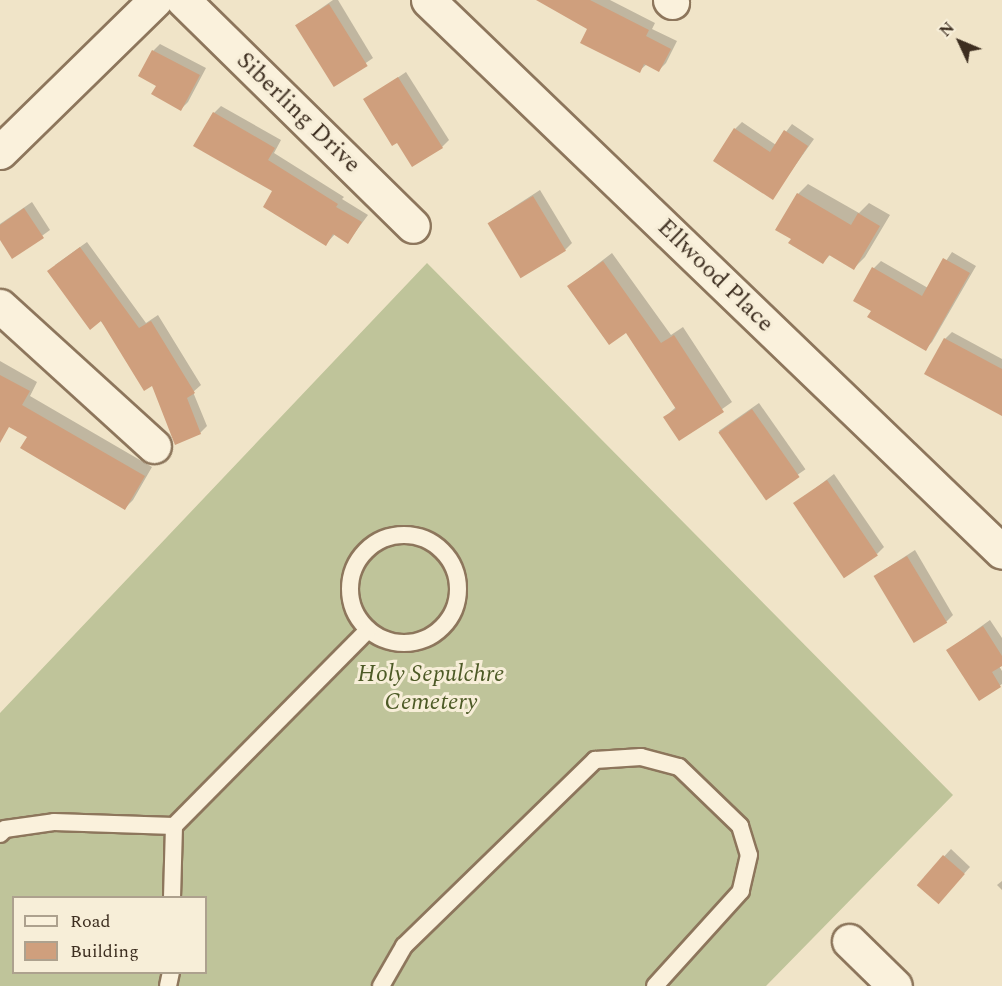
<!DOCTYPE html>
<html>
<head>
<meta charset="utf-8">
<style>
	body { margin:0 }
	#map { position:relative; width:1002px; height:986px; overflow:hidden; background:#f0e4c8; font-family:Spectral,serif }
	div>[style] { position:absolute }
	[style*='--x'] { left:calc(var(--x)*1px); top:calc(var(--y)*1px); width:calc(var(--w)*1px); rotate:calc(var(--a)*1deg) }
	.cemetery>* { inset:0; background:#bfc49a }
	.shadow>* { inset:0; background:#0003; transform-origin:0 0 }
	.building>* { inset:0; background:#cf9f7d; transform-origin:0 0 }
	.roads { filter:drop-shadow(2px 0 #8d765c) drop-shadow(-2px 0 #8d765c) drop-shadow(0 2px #8d765c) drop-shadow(0 -2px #8d765c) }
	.service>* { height:16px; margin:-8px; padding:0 8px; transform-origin:8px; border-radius:8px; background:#faf1dc }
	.service>.ring { margin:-8px; padding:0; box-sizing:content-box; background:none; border:16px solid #faf1dc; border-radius:50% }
	.minor>* { height:33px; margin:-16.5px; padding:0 16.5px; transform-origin:16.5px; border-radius:16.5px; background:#faf1dc }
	span { translate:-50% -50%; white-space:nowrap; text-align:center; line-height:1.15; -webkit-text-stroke:6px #f7eed8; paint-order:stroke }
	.street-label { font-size:24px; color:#3d2e20 }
	.park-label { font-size:24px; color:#4d5a26; font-style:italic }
	.legend { position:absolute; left:12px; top:896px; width:195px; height:78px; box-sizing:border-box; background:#f7eed8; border:2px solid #ada18e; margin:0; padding:8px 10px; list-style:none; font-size:18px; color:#3d2e20 }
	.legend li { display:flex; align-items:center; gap:12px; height:30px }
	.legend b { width:30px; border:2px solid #ada18e }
	.north { position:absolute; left:930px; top:12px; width:60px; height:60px; -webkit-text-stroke:4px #f7eed8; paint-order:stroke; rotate:314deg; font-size:16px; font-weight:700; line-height:24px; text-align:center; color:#3d2e20 }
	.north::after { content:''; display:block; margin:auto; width:21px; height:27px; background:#3d2e20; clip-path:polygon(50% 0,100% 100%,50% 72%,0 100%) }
</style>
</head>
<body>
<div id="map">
	<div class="cemetery">
		<div style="clip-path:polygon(evenodd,427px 263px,953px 795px,766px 986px,0 986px,0 713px,427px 263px,14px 898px,206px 898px,206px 972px,14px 972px,14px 898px)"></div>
	</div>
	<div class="shadow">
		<div style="clip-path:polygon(333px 0,338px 0,373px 58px,334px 85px,297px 25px)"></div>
		<div style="clip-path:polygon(547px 0,610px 0,655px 23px,652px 29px,677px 41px,666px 63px,659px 70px,647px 64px,639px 71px,589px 29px)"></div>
		<div style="clip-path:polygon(160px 44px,206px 68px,188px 102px,181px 109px,158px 85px,140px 76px,153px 51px)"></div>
		<div style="clip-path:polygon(406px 72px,449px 140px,442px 147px,397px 141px,365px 100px)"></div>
		<div style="clip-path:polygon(221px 106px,281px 140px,274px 153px,344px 197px,342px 199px,368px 215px,348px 242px,335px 234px,326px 244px,274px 191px,214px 113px)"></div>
		<div style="clip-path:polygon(742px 122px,776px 145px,792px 124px,814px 139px,772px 198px,735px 129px)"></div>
		<div style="clip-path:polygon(808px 184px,859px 213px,869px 203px,890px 215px,865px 257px,854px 268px,831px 254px,823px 262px,793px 238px,798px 194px)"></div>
		<div style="clip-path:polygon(540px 190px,572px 243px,565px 250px,489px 223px)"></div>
		<div style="clip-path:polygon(32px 202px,50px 230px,13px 257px,0 238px,0 224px)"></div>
		<div style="clip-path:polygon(87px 242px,146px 323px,158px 315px,201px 385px,193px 392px,207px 426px,200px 433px,152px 384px,55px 265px)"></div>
		<div style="clip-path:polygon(952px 252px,976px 266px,932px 342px,925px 349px,873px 311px,874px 268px,881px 261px,928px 288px)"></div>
		<div style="clip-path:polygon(612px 253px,671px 335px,683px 327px,732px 402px,680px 439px,665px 417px,676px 407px,627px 330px,569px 286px)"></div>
		<div style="clip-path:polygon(952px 332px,1002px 359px,1002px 396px,945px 339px)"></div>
		<div style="clip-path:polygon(0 361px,37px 382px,30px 396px,152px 467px,133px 500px,124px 509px,29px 437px,0 420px)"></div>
		<div style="left:759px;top:403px;width:81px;height:49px;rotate:55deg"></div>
		<div style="clip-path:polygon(834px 474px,884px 547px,877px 554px,795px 504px)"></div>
		<div style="clip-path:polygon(915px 550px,953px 615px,946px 622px,875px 576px)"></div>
		<div style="clip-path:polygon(990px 620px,1002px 638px,1002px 664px,999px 666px,1002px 671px,1002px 684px,980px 699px,948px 650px)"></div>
		<div style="clip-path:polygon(951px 849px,970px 867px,945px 895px,918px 885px)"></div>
		<div style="clip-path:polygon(1002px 881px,1002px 890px,997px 885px)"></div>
	</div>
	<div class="building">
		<div style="clip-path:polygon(536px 0,590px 0,649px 30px,646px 36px,671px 49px,659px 72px,644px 64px,640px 73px,580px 43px,587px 29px)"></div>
		<div style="left:329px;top:4px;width:73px;height:40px;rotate:58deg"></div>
		<div style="clip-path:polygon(152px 50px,200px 75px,181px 111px,151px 94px,156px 86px,138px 76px)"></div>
		<div style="clip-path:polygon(398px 77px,443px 148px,412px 167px,397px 143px,392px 146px,363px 99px)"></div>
		<div style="clip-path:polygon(213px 112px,275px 148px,268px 160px,338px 204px,336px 207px,362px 222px,348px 244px,333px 234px,326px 246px,263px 207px,272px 191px,193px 146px)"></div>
		<div style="clip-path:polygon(734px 128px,770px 152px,784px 130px,808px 146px,773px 200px,713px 161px)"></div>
		<div style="clip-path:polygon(797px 193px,851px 225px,858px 213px,880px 226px,854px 270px,829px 255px,823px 264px,788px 243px,791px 239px,775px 230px)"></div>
		<div style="left:533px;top:196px;width:64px;height:53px;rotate:59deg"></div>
		<div style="clip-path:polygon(24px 208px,44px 238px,12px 259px,0 240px,0 225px)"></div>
		<div style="clip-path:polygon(80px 247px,139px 328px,151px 321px,195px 393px,187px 398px,201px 434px,175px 445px,152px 386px,144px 391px,101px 321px,90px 330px,47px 271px)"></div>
		<div style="clip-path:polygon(943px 258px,970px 273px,926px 351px,867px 317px,871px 311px,853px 301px,872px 267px,922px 296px)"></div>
		<div style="clip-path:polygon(603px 261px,661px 343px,674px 335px,724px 412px,679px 441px,663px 417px,676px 409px,626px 333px,609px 345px,567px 286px)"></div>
		<div style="clip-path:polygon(944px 338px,1002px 369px,1002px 416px,924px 374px)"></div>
		<div style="clip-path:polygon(0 375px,30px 391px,22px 405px,145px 476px,125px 510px,20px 448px,27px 437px,9px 427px,0 443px)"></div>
		<div style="left:752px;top:409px;width:83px;height:41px;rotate:55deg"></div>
		<div style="left:827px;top:480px;width:91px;height:41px;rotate:56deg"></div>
		<div style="left:907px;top:556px;width:78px;height:39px;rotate:59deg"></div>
		<div style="clip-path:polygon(983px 626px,1002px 656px,1002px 666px,992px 672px,1001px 687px,979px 701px,946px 650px)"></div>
		<div style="left:943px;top:855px;width:29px;height:40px;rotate:41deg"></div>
	</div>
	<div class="roads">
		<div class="service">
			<div class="ring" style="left:350px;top:535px;width:92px;height:92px"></div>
			<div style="--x:174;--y:826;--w:276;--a:-45.3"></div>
			<div style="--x:0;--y:834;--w:7;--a:-45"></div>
			<div style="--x:5;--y:829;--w:49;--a:-8.1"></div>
			<div style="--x:54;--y:822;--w:120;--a:1.9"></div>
			<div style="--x:174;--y:826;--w:72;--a:91.6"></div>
			<div style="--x:168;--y:986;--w:14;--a:-78"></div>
			<div style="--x:381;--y:986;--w:46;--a:-60.1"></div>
			<div style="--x:404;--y:946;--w:267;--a:-44.2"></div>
			<div style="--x:595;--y:760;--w:46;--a:-3.7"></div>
			<div style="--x:641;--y:757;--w:39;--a:15"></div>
			<div style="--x:679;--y:767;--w:85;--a:44"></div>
			<div style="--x:740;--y:826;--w:30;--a:73"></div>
			<div style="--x:749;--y:855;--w:37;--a:103"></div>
			<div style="--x:741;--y:891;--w:128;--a:132.2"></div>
		</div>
		<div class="minor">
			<div style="--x:183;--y:0;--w:322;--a:44.5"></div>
			<div style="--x:428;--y:0;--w:796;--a:43.88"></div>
			<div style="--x:670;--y:0;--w:3;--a:45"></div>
			<div style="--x:0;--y:152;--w:217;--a:-44.4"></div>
			<div style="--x:0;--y:306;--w:208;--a:42.3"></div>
			<div style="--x:849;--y:941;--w:64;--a:44.4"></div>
		</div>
	</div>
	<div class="street-label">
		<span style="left:298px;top:113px;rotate:44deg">Siberling Drive</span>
		<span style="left:715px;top:276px;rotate:44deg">Ellwood Place</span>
	</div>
	<div class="park-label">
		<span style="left:431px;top:689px">Holy Sepulchre<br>Cemetery</span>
	</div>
	<ul class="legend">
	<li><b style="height:8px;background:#faf1dc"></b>Road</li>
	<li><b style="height:16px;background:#cf9f7d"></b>Building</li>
	</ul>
	<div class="north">N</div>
</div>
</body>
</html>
